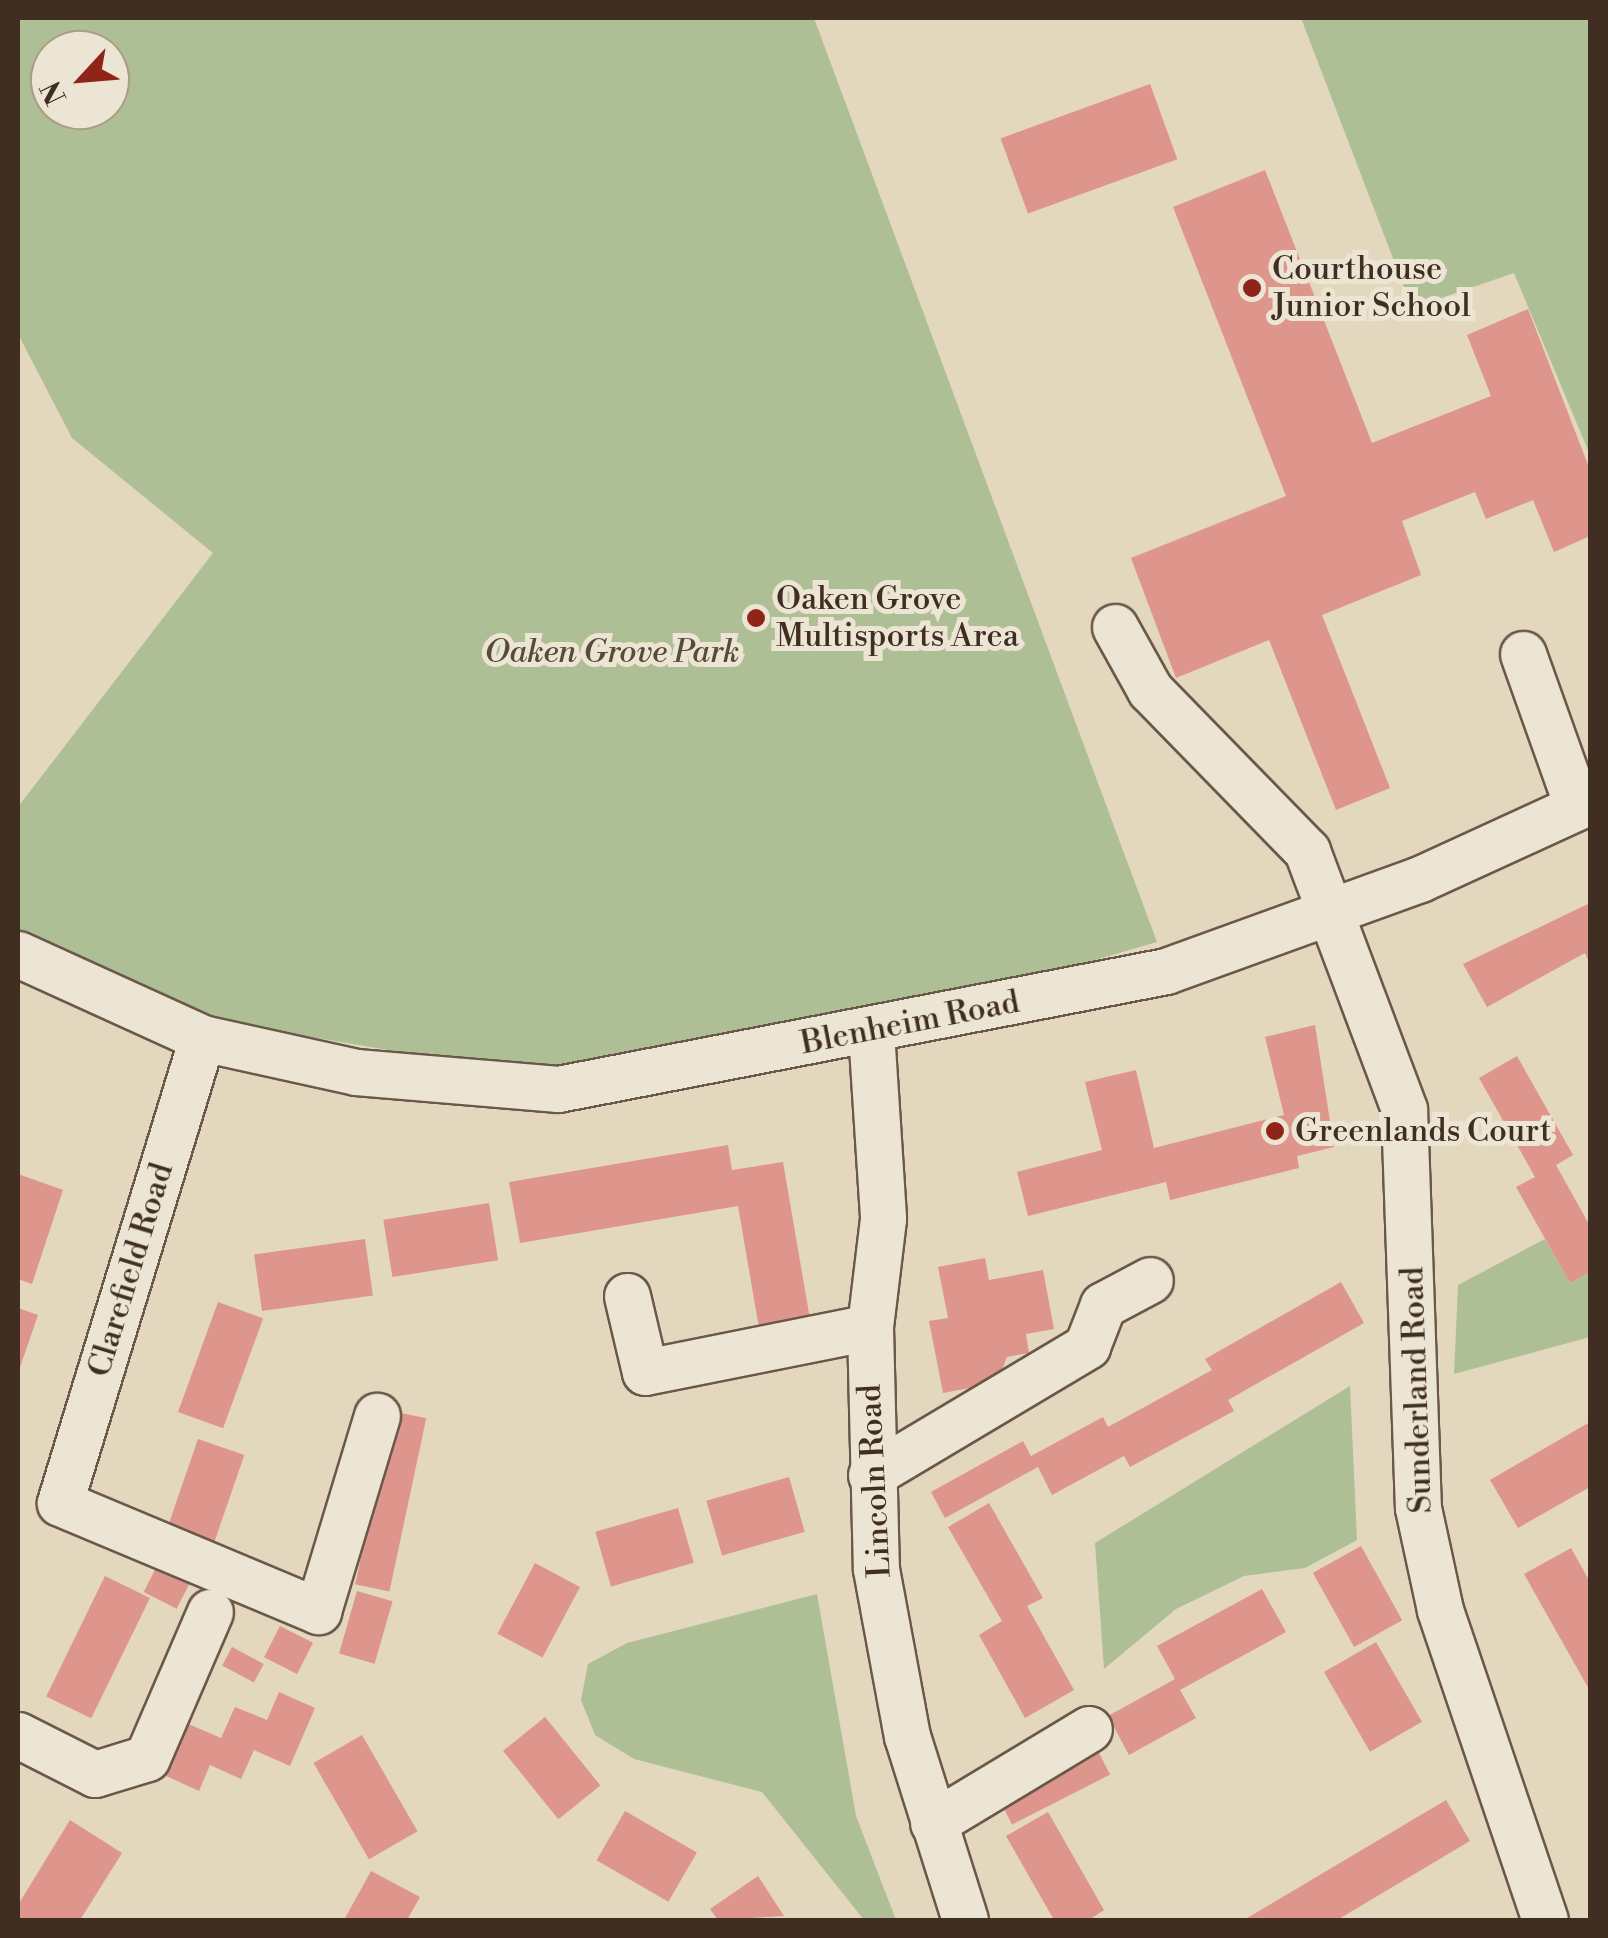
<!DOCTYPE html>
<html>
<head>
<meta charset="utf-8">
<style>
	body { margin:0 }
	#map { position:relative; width:1608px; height:1938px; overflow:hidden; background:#e3d7bd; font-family:"Libre Bodoni",serif }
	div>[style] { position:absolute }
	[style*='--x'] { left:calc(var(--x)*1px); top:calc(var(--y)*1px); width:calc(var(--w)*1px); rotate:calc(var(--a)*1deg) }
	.green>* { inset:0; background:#afbf95 }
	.building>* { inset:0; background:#de958c; transform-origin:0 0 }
	.roads { filter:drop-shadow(2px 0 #6a584a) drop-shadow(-2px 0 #6a584a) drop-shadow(0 2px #6a584a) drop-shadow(0 -2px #6a584a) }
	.minor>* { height:45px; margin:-22.5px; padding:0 22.5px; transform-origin:22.5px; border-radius:22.5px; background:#ede5d4 }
	.dots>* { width:28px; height:28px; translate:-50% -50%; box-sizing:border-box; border:5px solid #ede5d4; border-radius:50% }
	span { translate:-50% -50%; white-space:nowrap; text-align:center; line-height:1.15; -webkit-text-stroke:10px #ede5d4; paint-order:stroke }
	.poi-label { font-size:32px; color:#412e23 }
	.left { translate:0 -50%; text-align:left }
	.park-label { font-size:32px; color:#574b3a; font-style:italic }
	.street-label { font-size:32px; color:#412e23 }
	.frame { position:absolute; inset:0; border:20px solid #412e23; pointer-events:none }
	.north { position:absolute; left:30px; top:30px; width:100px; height:100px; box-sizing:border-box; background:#ede5d4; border:2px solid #a89c8d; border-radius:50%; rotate:244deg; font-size:28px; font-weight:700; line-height:40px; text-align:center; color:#412e23 }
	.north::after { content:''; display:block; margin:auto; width:35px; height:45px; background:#8f2418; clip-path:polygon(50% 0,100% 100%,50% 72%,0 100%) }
</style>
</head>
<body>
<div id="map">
	<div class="green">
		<div style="clip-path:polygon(evenodd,18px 18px,814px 18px,1157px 942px,915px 1012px,556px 1078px,210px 1020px,18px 933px,18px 807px,213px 553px,72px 438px,18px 334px,18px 18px,50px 50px,110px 50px,110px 110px,50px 110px,50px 50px)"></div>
		<div style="clip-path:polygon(1301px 18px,1590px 18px,1590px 455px,1514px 273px,1412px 308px)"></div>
		<div style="clip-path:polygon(1545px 1239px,1570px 1283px,1590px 1272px,1590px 1337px,1454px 1374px,1458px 1285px)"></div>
		<div style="clip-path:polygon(1350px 1386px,1357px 1540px,1305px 1568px,1244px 1576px,1176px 1609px,1104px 1669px,1095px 1543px)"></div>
		<div style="clip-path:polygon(817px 1594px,856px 1816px,896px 1920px,864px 1920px,762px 1792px,634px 1759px,595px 1735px,581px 1700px,588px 1664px,627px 1643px)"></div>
	</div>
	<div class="building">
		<div style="left:1150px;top:84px;width:80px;height:159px;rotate:70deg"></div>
		<div style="clip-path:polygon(1265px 170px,1372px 443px,1491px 396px,1467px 335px,1528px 309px,1590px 470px,1590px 536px,1554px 552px,1533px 500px,1486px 519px,1475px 492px,1402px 521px,1421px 575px,1322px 615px,1390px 788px,1336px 810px,1269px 640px,1176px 678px,1131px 558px,1286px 496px,1173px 207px)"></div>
		<div style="clip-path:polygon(1590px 903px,1590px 964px,1585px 953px,1487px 1007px,1463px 964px)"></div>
		<div style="clip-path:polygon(1315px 1025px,1334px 1147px,1297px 1156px,1299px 1168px,1170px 1200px,1166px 1182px,1028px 1216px,1017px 1172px,1102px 1150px,1085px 1082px,1136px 1070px,1154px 1148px,1284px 1115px,1265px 1037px)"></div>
		<div style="clip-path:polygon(1517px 1056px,1573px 1155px,1556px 1165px,1590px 1226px,1590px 1272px,1570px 1283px,1516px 1187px,1535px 1177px,1479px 1078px)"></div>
		<div style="clip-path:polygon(728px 1145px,732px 1170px,783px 1162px,811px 1325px,760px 1334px,738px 1206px,520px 1243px,509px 1182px)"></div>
		<div style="clip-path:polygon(18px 1174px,63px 1190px,32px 1284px,18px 1279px)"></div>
		<div style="left:489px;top:1203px;width:58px;height:107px;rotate:81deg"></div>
		<div style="left:365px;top:1239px;width:57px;height:112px;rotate:82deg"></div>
		<div style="clip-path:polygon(985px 1258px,989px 1280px,1043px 1270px,1054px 1329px,1026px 1334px,1029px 1353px,1007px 1357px,997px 1383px,943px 1393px,929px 1321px,948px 1318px,938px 1267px)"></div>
		<div style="clip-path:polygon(1341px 1282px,1364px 1323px,1228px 1400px,1234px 1411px,1130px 1467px,1124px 1456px,1052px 1495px,1038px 1467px,945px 1518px,931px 1492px,1023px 1441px,1031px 1456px,1103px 1417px,1108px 1427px,1212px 1370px,1205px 1359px)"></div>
		<div style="left:218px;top:1302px;width:48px;height:117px;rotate:20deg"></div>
		<div style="clip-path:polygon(18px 1308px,38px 1315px,18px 1373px)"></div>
		<div style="left:392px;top:1411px;width:35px;height:177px;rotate:12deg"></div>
		<div style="clip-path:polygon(1590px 1422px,1590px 1487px,1518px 1528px,1490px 1480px)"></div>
		<div style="left:198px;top:1439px;width:49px;height:110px;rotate:19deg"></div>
		<div style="left:789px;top:1477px;width:57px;height:86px;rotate:74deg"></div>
		<div style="clip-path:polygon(989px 1503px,1043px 1598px,1027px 1606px,1074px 1690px,1025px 1718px,979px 1635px,1002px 1621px,948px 1527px)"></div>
		<div style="left:678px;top:1508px;width:57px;height:86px;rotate:74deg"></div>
		<div style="left:1361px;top:1546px;width:85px;height:55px;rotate:61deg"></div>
		<div style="clip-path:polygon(1571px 1548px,1590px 1582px,1590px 1691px,1524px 1574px)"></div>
		<div style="left:160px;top:1560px;width:37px;height:36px;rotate:27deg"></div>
		<div style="left:535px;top:1563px;width:51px;height:80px;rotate:28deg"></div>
		<div style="left:105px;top:1576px;width:50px;height:134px;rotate:26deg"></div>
		<div style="clip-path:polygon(1262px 1589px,1286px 1632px,1180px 1690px,1196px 1718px,1129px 1755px,1108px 1716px,1175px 1679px,1157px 1646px)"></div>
		<div style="left:357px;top:1591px;width:37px;height:65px;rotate:16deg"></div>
		<div style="left:280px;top:1626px;width:37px;height:35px;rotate:27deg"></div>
		<div style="left:1376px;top:1642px;width:92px;height:60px;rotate:60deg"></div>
		<div style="left:232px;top:1647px;width:36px;height:21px;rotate:28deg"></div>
		<div style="clip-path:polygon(279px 1692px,315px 1708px,290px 1766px,254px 1750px,241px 1779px,210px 1765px,199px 1791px,164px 1775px,186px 1723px,221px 1738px,235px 1707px,267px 1720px)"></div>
		<div style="left:545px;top:1717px;width:88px;height:54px;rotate:51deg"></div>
		<div style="left:362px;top:1735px;width:111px;height:56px;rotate:60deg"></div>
		<div style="left:1096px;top:1747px;width:31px;height:110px;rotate:63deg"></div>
		<div style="clip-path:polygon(1446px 1800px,1470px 1841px,1337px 1920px,1244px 1920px)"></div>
		<div style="left:625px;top:1811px;width:83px;height:57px;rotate:30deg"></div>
		<div style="clip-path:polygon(1048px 1812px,1104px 1910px,1089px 1920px,1054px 1920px,1006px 1836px)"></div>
		<div style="clip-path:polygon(70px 1820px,122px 1853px,80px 1920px,18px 1920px,18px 1905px)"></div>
		<div style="clip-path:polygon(371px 1871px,420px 1897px,407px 1920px,344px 1920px)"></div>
		<div style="clip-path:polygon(758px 1876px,784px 1916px,718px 1920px,710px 1909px)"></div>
	</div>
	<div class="roads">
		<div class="minor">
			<div style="--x:1115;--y:627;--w:72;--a:60.9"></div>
			<div style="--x:1150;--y:690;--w:225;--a:45.7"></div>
			<div style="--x:1307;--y:851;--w:276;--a:69.4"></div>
			<div style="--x:1404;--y:1109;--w:399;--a:88"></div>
			<div style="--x:1418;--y:1508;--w:104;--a:77.8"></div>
			<div style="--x:1440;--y:1610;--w:327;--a:71.3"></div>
			<div style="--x:1523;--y:654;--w:161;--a:70.4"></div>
			<div style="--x:18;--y:954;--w:202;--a:24.5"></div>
			<div style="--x:202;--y:1038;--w:158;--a:12.4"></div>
			<div style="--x:356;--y:1072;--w:203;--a:4.8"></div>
			<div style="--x:558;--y:1089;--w:619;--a:-10.98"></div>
			<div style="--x:1166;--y:971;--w:270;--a:-19.9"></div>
			<div style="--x:1420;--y:879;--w:187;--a:-24.6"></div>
			<div style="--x:871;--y:1031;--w:188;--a:86.3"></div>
			<div style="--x:883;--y:1219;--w:109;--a:96.9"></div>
			<div style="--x:870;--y:1327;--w:242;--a:88.6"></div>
			<div style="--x:876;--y:1569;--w:170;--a:79.5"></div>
			<div style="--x:907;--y:1736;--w:193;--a:72.5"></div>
			<div style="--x:202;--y:1038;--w:486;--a:107"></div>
			<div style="--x:60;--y:1503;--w:280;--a:22.7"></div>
			<div style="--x:318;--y:1611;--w:204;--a:-73.2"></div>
			<div style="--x:627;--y:1296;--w:78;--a:76.7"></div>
			<div style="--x:645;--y:1372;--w:229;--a:-11.3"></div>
			<div style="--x:871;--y:1475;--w:252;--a:-30.8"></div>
			<div style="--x:1087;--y:1346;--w:44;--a:-68.7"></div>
			<div style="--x:1103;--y:1305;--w:53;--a:-28"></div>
			<div style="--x:18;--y:1735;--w:86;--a:26.9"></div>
			<div style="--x:95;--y:1774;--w:54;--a:-17.1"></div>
			<div style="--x:147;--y:1758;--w:159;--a:-66.7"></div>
			<div style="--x:933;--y:1823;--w:182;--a:-31.1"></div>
		</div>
	</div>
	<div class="dots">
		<div style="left:1252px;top:288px;background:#8f2418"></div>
		<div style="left:756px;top:618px;background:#8f2418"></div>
		<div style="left:1275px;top:1131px;background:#8f2418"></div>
	</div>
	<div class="poi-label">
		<span class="left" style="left:1272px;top:288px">Courthouse<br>Junior School</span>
		<span class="left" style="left:776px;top:618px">Oaken Grove<br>Multisports Area</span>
		<span class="left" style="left:1295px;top:1131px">Greenlands Court</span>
	</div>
	<div class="park-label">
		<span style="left:612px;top:652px">Oaken Grove Park</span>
	</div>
	<div class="street-label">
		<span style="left:910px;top:1023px;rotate:-11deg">Blenheim Road</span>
		<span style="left:131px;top:1270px;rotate:-73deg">Clarefield Road</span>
		<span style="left:1417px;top:1390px;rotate:-92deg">Sunderland Road</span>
		<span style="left:875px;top:1481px;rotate:-93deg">Lincoln Road</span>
	</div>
	<div class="frame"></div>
	<div class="north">N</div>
</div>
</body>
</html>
